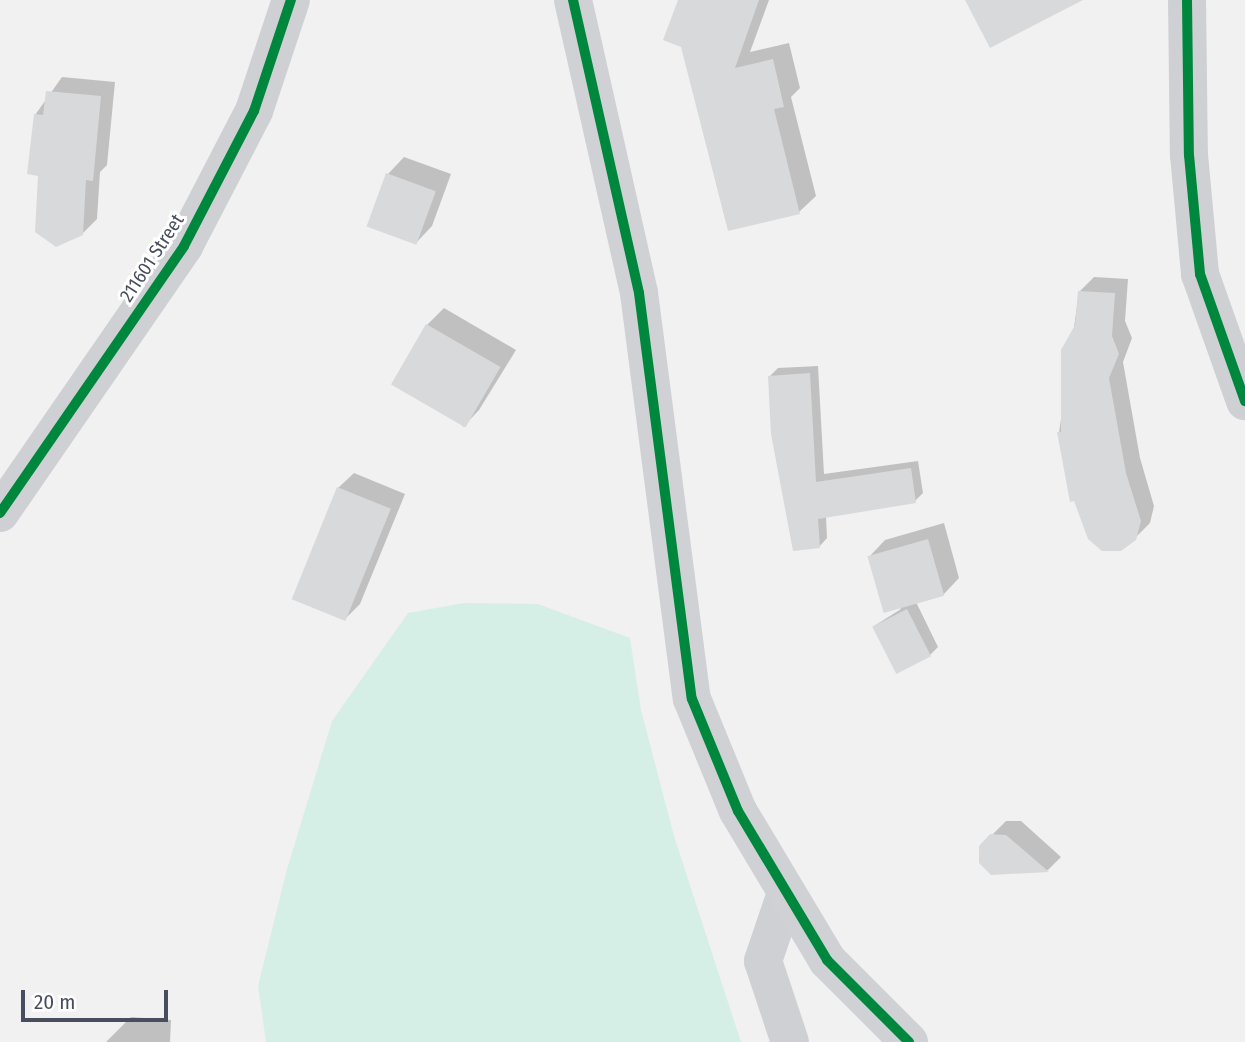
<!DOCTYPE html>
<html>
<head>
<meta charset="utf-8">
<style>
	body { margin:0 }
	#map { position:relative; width:1245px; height:1042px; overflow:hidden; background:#f1f1f1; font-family:"Fira Sans Condensed",sans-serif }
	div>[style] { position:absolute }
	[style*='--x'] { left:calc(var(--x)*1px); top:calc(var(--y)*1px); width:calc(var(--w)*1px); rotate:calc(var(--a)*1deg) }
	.green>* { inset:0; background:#d6efe6 }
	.shadow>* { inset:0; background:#0003 }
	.building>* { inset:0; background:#d8d9db; transform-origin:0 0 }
	.street>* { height:38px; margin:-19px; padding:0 19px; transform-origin:19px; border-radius:19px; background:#cfd0d3 }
	.secondary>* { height:38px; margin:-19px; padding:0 19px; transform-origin:19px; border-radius:19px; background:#cfd1d5 }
	.cycleway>* { height:10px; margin:-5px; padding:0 5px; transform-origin:5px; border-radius:5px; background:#00873e }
	span { translate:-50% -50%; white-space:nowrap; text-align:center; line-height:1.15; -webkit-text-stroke:6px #fff; paint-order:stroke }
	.street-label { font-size:19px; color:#484e5d }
	.scale { position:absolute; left:21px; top:990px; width:147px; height:32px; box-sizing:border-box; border:4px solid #484e5d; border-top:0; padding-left:9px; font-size:21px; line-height:24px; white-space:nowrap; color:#484e5d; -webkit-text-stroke:5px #fff; paint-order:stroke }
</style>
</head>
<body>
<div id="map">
	<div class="green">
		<div style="clip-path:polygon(464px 603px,538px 604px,630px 638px,641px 710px,674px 836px,741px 1042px,266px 1042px,258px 986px,287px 869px,332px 721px,408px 613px)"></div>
	</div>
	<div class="shadow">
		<div style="clip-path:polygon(680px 0,769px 0,750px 52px,789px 43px,800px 88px,791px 97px,816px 196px,799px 212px)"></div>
		<div style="clip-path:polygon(62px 77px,115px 82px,107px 165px,100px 172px,97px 219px,82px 234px,40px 174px,35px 115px)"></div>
		<div style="clip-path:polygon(404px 157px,451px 174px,432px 226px,416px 243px,388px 174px)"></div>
		<div style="clip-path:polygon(1094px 277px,1128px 279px,1125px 321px,1132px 338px,1123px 362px,1140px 458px,1154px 506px,1150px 523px,1135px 538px,1059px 433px,1079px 292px)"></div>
		<div style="clip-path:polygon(444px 308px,516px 350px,479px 410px,463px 427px,427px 325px)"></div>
		<div style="clip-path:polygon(818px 366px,824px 474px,918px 461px,923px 493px,915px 501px,826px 516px,827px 538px,819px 547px,770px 376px,778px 368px)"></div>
		<div style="clip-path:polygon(354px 473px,405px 494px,360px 604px,345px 619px,338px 488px)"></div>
		<div style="clip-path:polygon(944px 523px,959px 578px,943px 595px,916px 602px,938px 647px,930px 655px,874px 626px,901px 609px,869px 557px,885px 540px)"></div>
		<div style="clip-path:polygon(1006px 821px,1021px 821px,1061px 857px,1048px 870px,992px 873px,991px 836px)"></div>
		<div style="clip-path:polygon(131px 1017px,171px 1020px,170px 1042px,106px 1042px)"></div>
	</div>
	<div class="building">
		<div style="clip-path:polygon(678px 0,759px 0,735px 68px,773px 59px,784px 107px,774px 109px,800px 214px,728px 231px,681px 47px,663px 40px)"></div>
		<div style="clip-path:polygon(965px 0,1083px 0,990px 48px)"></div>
		<div style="clip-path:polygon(46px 91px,101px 96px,93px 181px,86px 180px,83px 235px,56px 247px,35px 232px,38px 176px,27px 174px,34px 114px,43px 115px)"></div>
		<div style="left:386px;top:173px;width:53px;height:57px;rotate:20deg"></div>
		<div style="clip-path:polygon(1078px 291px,1115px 293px,1112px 336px,1119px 354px,1109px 378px,1126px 473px,1141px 521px,1136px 540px,1121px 551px,1102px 551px,1088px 539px,1074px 501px,1070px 502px,1057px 432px,1061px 432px,1061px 350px,1075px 325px)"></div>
		<div style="left:426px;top:324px;width:86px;height:70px;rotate:30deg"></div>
		<div style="clip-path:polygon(810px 373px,816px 482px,911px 468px,916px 503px,818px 519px,820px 548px,793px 551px,771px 434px,768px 376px)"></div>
		<div style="left:337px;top:487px;width:58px;height:121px;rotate:22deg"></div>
		<div style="left:928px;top:539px;width:59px;height:63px;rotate:74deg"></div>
		<div style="left:907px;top:609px;width:53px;height:39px;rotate:63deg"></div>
		<div style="clip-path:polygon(990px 834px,1006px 835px,1049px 872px,991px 875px,979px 863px,979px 846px)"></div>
	</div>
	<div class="street">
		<div style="--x:1187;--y:0;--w:155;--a:89.3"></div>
		<div style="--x:1189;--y:155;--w:120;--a:84.7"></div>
		<div style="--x:1200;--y:274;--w:135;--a:70.5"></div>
		<div style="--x:0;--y:513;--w:324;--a:-55.4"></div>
		<div style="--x:184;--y:246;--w:152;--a:-62.6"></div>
		<div style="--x:254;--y:111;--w:117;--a:-71.6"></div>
		<div style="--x:786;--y:893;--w:72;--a:108.7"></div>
		<div style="--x:763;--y:961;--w:85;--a:71.6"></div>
	</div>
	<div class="secondary">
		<div style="--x:573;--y:0;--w:300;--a:77.3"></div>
		<div style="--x:639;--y:293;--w:409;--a:82.6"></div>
		<div style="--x:692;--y:699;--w:121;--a:67.7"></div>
		<div style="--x:738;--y:811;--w:174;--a:59.1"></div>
		<div style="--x:827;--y:960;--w:116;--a:45"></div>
	</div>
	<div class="cycleway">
		<div style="--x:573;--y:0;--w:300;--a:77.3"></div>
		<div style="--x:639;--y:293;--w:409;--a:82.6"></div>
		<div style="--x:692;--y:699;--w:121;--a:67.7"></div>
		<div style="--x:738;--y:811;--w:174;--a:59.1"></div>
		<div style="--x:827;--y:960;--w:116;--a:45"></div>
		<div style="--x:1187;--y:0;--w:155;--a:89.3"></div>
		<div style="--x:1189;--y:155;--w:120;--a:84.7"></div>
		<div style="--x:1200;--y:274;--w:135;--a:70.5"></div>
		<div style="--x:0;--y:513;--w:324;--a:-55.4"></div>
		<div style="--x:184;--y:246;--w:152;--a:-62.6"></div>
		<div style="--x:254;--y:111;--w:117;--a:-71.6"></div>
	</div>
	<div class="street-label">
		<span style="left:152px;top:258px;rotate:-57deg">211601 Street</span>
	</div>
	<div class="scale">20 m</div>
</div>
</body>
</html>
